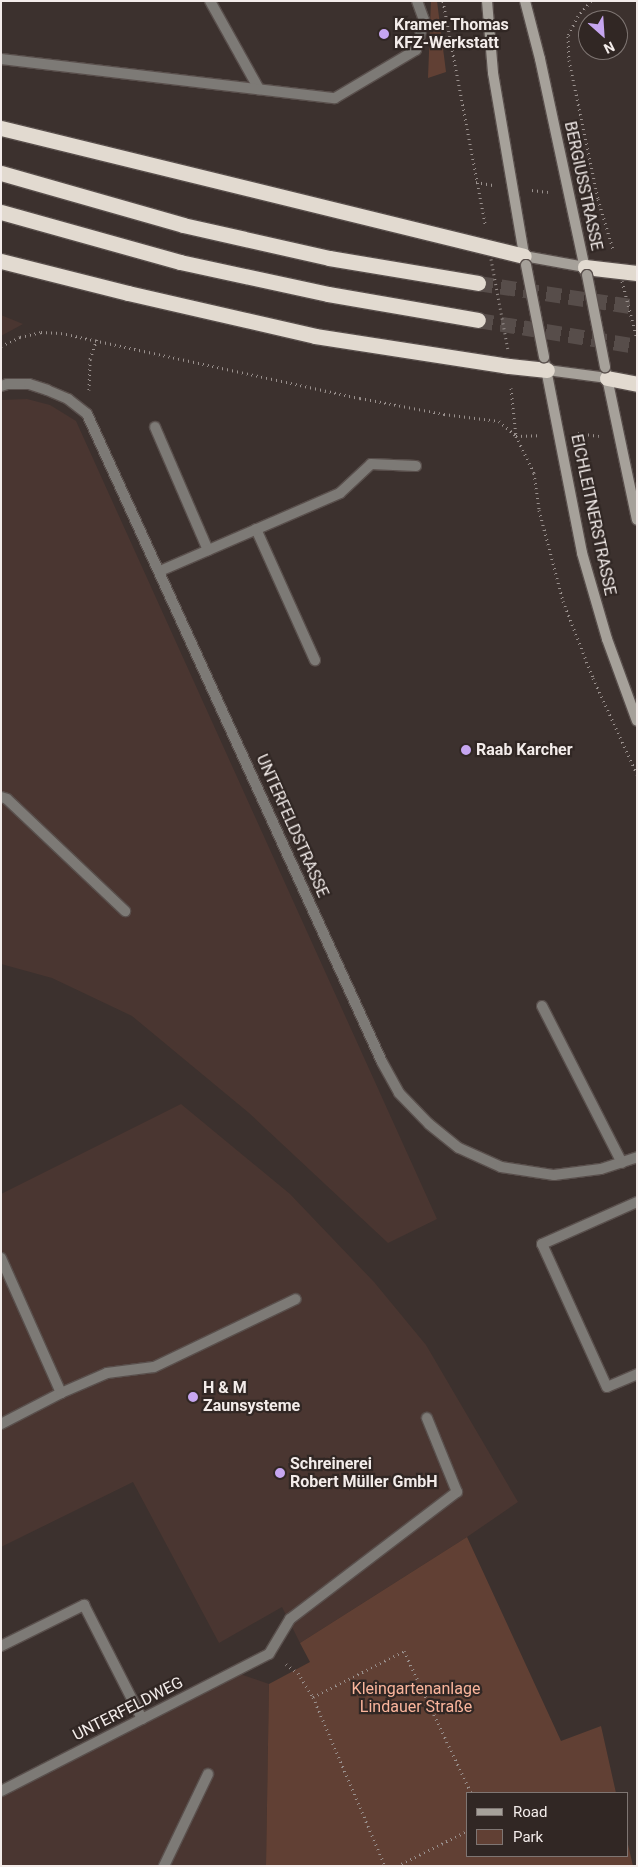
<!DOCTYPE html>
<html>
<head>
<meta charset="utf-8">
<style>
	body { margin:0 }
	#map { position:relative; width:638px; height:1867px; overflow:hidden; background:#3c312e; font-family:Roboto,sans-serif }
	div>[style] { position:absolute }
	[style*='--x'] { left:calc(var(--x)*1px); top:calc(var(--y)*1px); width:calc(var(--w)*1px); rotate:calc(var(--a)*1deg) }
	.industrial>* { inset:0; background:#4a3631 }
	.green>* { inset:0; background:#614034 }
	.highway-tunnel>* { height:15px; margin-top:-7.5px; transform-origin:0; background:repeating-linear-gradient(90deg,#574d4a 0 15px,transparent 0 23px) }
	.path>* { height:3px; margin-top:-1.5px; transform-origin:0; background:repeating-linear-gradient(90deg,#99908d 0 1px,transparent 0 5px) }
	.roads { filter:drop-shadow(1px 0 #594f4c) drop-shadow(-1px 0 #594f4c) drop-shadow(0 1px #594f4c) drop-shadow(0 -1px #594f4c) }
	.lane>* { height:10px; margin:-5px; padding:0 5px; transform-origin:5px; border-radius:5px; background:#7d7a76 }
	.street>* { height:10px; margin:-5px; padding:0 5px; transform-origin:5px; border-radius:5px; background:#7d7a76 }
	.secondary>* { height:10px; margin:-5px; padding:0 5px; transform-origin:5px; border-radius:5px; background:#a6a19a }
	.highway>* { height:15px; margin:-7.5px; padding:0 7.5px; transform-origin:7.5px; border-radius:7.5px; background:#e2dad0 }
	.path-bridge>* { height:3px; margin-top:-1.5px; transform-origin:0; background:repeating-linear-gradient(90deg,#99908d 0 1px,transparent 0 5px) }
	.bridges { filter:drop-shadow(1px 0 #594f4c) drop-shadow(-1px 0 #594f4c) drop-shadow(0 1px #594f4c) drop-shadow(0 -1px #594f4c) }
	.secondary-bridge>* { height:10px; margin:-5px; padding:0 5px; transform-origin:5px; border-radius:5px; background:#a6a19a }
	.dots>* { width:14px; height:14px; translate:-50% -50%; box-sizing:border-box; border:2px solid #312724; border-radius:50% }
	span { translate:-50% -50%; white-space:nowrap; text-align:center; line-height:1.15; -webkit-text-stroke:4.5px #312724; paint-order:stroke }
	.poi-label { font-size:16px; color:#f3ecea; font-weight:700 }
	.left { translate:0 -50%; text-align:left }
	.street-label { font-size:16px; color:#f3ecea }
	.park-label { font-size:16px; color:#fab59c }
	.frame { position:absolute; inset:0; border:2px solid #f3ecea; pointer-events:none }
	.legend { position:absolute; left:466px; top:1792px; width:162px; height:65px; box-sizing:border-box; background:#312724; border:1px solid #7f7673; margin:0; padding:6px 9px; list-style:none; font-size:15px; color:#f3ecea }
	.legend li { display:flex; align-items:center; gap:10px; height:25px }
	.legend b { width:25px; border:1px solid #7f7673 }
	.north { position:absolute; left:578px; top:10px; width:50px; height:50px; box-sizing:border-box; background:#312724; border:1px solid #7f7673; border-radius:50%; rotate:154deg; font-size:14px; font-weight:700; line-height:20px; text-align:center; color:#f3ecea }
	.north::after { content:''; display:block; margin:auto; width:18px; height:22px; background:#c6a6f0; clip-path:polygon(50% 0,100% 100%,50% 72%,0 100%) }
</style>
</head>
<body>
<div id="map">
	<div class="industrial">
		<div style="clip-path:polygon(1px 315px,23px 324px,1px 336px)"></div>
		<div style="clip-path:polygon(27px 399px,50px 405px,76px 421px,437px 1219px,388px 1243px,249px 1113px,132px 1016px,52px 978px,1px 964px,1px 400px)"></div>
		<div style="clip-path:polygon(181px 1104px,290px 1194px,374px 1282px,426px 1345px,518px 1502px,467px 1537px,300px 1643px,282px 1607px,219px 1643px,133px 1482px,1px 1547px,1px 1194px)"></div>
		<div style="clip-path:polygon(234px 1672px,269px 1684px,266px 1866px,1px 1866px,1px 1791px)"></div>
	</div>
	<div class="green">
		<div style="clip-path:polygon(431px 1px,437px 1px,446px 72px,428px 78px)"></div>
		<div style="clip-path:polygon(467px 1537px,561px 1741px,601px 1726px,616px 1793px,467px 1793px,467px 1856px,627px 1856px,627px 1840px,633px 1866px,266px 1866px,269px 1684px,310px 1662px,300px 1643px)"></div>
	</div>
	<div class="highway-tunnel">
		<div style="--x:478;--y:283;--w:161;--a:8.6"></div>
		<div style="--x:478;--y:320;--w:161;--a:9.3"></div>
	</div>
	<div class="path">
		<div style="--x:443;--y:1;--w:227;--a:79.3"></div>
		<div style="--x:591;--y:1;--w:20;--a:131"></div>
		<div style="--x:578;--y:16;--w:22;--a:117"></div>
		<div style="--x:568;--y:36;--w:24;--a:88"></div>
		<div style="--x:569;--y:60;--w:142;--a:78.2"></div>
		<div style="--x:598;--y:199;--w:52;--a:73.3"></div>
		<div style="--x:476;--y:182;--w:17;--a:10"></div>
		<div style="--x:532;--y:190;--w:16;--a:7"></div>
		<div style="--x:1;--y:346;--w:21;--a:-25"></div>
		<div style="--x:20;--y:337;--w:22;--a:-13"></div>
		<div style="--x:41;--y:332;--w:20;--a:3"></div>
		<div style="--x:61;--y:333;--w:306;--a:12.3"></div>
		<div style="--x:360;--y:398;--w:86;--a:10.8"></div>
		<div style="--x:444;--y:414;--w:55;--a:7.3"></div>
		<div style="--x:499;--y:421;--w:23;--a:41"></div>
		<div style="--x:516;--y:436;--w:23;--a:-2"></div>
		<div style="--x:511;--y:388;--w:48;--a:84.1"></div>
		<div style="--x:516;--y:436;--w:41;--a:64.1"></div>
		<div style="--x:534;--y:473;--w:37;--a:82"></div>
		<div style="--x:539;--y:510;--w:94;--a:75.2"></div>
		<div style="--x:563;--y:601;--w:83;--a:68.7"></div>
		<div style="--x:593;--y:678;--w:106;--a:65.4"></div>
		<div style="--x:89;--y:390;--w:31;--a:-88"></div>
		<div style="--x:90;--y:359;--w:21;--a:-71"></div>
		<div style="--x:578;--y:433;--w:21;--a:8"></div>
		<div style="--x:286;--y:1664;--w:15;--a:37"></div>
		<div style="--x:298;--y:1673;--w:28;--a:58"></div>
		<div style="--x:313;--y:1697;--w:184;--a:66.9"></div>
		<div style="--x:313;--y:1697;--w:102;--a:-26.8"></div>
		<div style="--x:404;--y:1651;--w:157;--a:64.7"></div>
		<div style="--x:397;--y:1866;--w:78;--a:-26.6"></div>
	</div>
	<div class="roads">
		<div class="lane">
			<div style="--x:210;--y:1;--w:101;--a:60.9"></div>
			<div style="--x:1;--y:59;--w:336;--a:6.7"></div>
			<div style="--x:335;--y:98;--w:94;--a:-30.7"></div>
			<div style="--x:416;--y:50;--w:31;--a:-75"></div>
			<div style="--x:424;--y:20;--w:20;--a:-110"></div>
			<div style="--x:155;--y:427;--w:134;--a:66.7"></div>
			<div style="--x:256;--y:529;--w:144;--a:65.8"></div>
			<div style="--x:160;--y:571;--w:196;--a:-23.4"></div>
			<div style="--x:340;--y:493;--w:42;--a:-43.1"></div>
			<div style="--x:371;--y:464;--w:45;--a:2.5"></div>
			<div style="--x:1;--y:797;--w:6;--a:18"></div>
			<div style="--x:7;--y:799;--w:163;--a:43.5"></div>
			<div style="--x:542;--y:1006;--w:176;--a:63"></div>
			<div style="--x:637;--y:1202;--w:104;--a:156.1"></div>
			<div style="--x:542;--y:1244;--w:157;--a:65.6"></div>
			<div style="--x:607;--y:1387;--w:33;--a:-23"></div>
			<div style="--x:1;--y:1258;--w:148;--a:66"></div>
			<div style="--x:1;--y:1424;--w:68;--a:-27.3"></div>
			<div style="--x:61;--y:1393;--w:50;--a:-23.5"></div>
			<div style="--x:107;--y:1373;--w:47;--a:-7.3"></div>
			<div style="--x:154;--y:1367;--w:157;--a:-25.6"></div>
			<div style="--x:1;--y:1646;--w:93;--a:-26.3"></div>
			<div style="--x:84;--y:1605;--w:128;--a:63"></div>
			<div style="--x:269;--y:1654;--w:41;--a:-59"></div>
			<div style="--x:290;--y:1619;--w:210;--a:-37.3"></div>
			<div style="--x:457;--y:1492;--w:80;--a:-112.1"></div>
			<div style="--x:164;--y:1866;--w:102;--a:-64.4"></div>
		</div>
		<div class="street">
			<div style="--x:1;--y:386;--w:6;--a:-18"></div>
			<div style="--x:7;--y:384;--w:22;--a:0"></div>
			<div style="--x:29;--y:384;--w:19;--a:18"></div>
			<div style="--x:47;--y:390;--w:23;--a:23"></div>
			<div style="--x:68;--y:399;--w:24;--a:38"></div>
			<div style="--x:87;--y:414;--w:712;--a:65.52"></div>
			<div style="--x:382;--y:1062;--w:35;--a:61"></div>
			<div style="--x:399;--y:1093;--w:43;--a:45.9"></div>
			<div style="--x:429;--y:1124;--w:38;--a:39"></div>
			<div style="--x:459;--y:1148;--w:46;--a:24.3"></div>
			<div style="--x:501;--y:1167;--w:54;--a:8.6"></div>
			<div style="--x:554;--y:1175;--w:47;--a:-7.3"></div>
			<div style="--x:601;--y:1169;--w:38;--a:-18"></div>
			<div style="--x:1;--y:1791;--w:301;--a:-27.1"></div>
		</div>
		<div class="secondary">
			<div style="--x:487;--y:1;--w:72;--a:85.2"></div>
			<div style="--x:493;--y:73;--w:191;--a:80.3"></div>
			<div style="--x:525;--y:1;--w:60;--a:75.5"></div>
			<div style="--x:540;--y:59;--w:219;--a:77.9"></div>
			<div style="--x:524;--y:256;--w:62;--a:10.2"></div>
			<div style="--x:545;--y:364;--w:193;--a:78.9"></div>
			<div style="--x:582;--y:553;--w:90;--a:73.8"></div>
			<div style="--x:607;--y:639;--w:87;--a:69.9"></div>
			<div style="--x:547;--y:370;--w:61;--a:7.6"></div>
			<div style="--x:606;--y:373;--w:150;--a:78.1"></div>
		</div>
		<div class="highway">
			<div style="--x:1;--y:128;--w:538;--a:13.75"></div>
			<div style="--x:1;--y:173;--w:189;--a:15.9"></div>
			<div style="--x:183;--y:225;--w:150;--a:12.7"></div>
			<div style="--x:329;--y:258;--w:151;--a:9.5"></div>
			<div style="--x:1;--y:212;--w:186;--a:15.6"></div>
			<div style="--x:180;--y:262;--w:151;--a:12.2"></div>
			<div style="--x:328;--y:294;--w:152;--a:9.8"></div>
			<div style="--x:1;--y:261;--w:131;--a:14.1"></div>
			<div style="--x:128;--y:293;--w:192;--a:12.9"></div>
			<div style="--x:315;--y:336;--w:196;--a:8.8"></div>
			<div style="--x:509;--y:366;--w:38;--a:6"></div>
			<div style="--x:585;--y:267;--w:52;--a:6.6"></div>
			<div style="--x:607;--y:378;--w:31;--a:11"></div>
		</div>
	</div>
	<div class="path-bridge">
		<div style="--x:491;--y:259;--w:93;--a:79.4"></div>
		<div style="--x:622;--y:281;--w:60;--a:75.5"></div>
	</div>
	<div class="bridges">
		<div class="secondary-bridge">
			<div style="--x:526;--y:265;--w:94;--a:78.9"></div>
			<div style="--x:587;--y:275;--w:94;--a:78.9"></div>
		</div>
	</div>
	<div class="dots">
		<div style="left:384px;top:34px;background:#c6a6f0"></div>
		<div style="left:466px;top:750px;background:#c6a6f0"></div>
		<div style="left:193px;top:1397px;background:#c6a6f0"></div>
		<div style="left:280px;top:1473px;background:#c6a6f0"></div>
	</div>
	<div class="poi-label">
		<span class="left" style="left:394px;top:34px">Kramer Thomas<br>KFZ-Werkstatt</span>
		<span class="left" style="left:476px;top:750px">Raab Karcher</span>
		<span class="left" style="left:203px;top:1397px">H &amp; M<br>Zaunsysteme</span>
		<span class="left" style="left:290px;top:1473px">Schreinerei<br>Robert Müller GmbH</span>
	</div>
	<div class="street-label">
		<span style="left:583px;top:186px;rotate:78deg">BERGIUSSTRASSE</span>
		<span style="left:593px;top:515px;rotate:78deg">EICHLEITNERSTRASSE</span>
		<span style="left:292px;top:826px;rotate:66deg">UNTERFELDSTRASSE</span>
		<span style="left:128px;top:1709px;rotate:-27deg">UNTERFELDWEG</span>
	</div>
	<div class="park-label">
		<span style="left:416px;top:1698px">Kleingartenanlage<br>Lindauer Straße</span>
	</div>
	<div class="frame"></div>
	<ul class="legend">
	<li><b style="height:6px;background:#a6a19a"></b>Road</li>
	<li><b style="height:14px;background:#614034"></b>Park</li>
	</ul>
	<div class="north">N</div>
</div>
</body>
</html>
